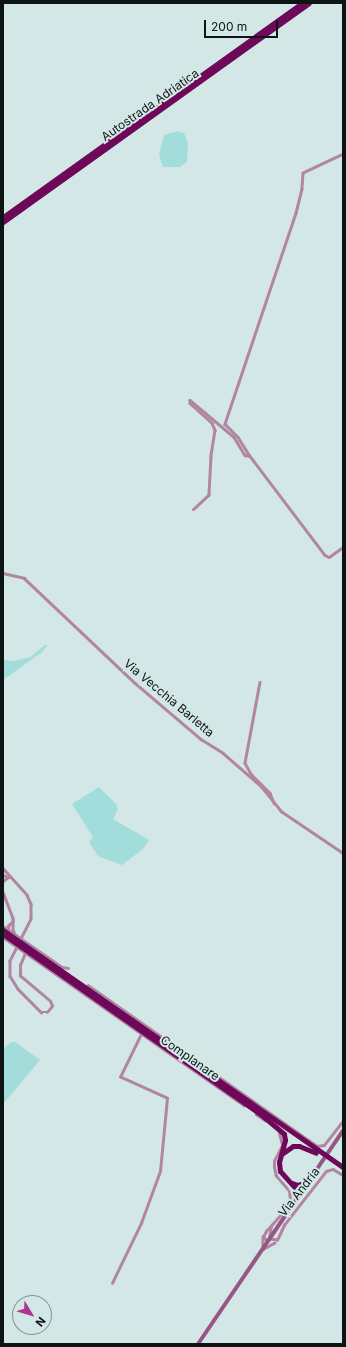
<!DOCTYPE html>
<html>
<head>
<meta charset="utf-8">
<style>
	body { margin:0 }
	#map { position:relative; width:346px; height:1347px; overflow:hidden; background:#d3e7e7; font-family:Inter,sans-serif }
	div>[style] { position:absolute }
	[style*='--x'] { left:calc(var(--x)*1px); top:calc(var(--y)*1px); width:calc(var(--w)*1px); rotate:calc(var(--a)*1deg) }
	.green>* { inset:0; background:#a2dddc }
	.street>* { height:2.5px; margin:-1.25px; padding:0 1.25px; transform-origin:1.25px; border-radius:1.25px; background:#b285a3 }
	.secondary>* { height:4px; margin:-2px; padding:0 2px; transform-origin:2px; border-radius:2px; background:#975684 }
	.highway>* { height:5px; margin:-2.5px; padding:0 2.5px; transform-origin:2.5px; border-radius:2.5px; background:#6e0859 }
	span { translate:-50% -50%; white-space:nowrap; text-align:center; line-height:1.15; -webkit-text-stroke:4px #d3e7e7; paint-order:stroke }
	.street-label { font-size:12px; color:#0d1414 }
	.frame { position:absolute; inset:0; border:4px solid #0d1414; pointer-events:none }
	.north { position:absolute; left:12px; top:1295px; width:40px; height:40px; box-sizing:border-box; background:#d3e7e7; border:1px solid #849393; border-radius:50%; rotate:128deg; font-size:11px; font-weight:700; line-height:16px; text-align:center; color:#0d1414 }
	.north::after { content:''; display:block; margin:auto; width:14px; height:18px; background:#ac378f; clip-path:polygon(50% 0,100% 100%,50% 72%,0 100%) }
	.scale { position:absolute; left:204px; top:20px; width:74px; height:18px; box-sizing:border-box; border:2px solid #0d1414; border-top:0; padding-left:5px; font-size:12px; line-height:14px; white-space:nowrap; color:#0d1414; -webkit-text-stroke:3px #d3e7e7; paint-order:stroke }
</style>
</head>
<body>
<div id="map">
	<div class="green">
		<div style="clip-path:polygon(178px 131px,184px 133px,188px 143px,187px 162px,180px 167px,163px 167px,159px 155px,164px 135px)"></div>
		<div style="clip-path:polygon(45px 645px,48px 645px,41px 653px,3px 680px,3px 660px,14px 661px,30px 657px)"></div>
		<div style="clip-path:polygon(99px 787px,116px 804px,118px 809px,113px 819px,149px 840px,143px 849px,122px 865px,98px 856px,89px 842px,93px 837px,72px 804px)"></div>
		<div style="clip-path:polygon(11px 1042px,15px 1042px,40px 1060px,3px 1104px,3px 1049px)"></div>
	</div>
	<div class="street">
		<div style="--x:343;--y:154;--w:44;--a:154.6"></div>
		<div style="--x:303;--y:173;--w:16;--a:94"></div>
		<div style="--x:302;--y:189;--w:25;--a:104"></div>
		<div style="--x:296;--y:213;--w:223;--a:108.6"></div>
		<div style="--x:225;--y:424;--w:18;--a:45"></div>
		<div style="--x:238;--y:437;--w:22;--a:58"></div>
		<div style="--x:250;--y:456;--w:124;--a:52.9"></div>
		<div style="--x:325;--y:555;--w:4;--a:27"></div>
		<div style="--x:329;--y:557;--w:17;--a:-36"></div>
		<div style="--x:190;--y:400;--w:3;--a:90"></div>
		<div style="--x:190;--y:403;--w:30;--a:42"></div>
		<div style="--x:212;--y:423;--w:8;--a:67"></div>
		<div style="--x:215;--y:430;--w:26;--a:99"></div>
		<div style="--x:211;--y:456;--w:39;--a:93"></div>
		<div style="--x:209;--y:495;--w:21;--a:137"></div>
		<div style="--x:190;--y:400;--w:57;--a:40.1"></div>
		<div style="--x:234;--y:437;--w:21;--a:59"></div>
		<div style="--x:245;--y:455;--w:4;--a:14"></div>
		<div style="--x:3;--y:573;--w:22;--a:13"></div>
		<div style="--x:24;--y:578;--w:153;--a:43.4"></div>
		<div style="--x:135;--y:683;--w:87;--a:40.3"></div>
		<div style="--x:201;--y:739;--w:26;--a:32"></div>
		<div style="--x:223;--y:753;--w:50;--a:41"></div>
		<div style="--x:261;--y:786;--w:32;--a:51"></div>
		<div style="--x:281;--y:811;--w:75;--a:34.1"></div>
		<div style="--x:260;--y:682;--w:82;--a:100.5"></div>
		<div style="--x:245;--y:763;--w:13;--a:61"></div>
		<div style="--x:251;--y:774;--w:27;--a:45"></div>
		<div style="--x:270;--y:793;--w:11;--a:68"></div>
		<div style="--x:3;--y:868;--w:36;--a:48"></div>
		<div style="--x:27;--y:895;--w:10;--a:66"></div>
		<div style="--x:31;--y:904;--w:15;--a:90"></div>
		<div style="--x:31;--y:919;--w:25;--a:117"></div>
		<div style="--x:3;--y:875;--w:5;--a:22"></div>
		<div style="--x:3;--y:881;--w:5;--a:-37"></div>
		<div style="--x:7;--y:878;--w:5;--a:0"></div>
		<div style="--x:3;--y:892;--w:28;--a:69"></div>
		<div style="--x:13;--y:918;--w:12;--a:90"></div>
		<div style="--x:13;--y:930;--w:4;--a:63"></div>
		<div style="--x:3;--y:926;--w:72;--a:34.8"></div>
		<div style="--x:62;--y:967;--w:6;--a:9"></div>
		<div style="--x:8;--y:930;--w:4;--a:-90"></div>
		<div style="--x:8;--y:926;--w:7;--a:-45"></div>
		<div style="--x:3;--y:937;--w:294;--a:34.9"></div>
		<div style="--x:17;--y:947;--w:16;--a:117"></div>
		<div style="--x:10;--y:961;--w:15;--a:90"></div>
		<div style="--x:10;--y:976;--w:15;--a:58"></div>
		<div style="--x:18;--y:989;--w:33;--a:45"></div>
		<div style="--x:41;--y:1012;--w:6;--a:0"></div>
		<div style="--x:47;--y:1012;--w:8;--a:-50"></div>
		<div style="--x:52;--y:1006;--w:5;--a:-112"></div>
		<div style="--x:50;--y:1001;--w:39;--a:-140"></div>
		<div style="--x:20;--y:976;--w:11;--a:-90"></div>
		<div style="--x:20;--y:965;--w:13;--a:-67"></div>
		<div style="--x:88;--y:985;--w:280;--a:35.1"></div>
		<div style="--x:317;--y:1146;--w:7;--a:-8"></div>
		<div style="--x:324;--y:1145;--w:31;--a:-52"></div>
		<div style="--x:256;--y:1114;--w:11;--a:34"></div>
		<div style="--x:263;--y:1238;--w:11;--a:90"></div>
		<div style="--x:263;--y:1249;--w:13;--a:-29"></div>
		<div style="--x:269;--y:1238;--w:12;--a:-81"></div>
		<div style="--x:277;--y:1240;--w:6;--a:-171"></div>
		<div style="--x:271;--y:1239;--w:4;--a:153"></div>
		<div style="--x:267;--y:1241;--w:6;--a:-135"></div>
		<div style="--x:263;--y:1237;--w:7;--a:-63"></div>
		<div style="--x:266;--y:1231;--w:27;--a:-48"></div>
		<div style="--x:284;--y:1211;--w:13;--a:-61"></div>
		<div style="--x:290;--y:1200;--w:9;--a:-96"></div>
		<div style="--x:289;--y:1191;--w:20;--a:-131"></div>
		<div style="--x:276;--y:1176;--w:9;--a:-103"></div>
		<div style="--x:274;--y:1167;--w:6;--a:-90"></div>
		<div style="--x:274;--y:1161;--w:18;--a:-63"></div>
		<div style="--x:282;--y:1145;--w:12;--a:-104"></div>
		<div style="--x:277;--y:1240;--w:17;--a:-65"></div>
		<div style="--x:284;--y:1225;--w:68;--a:-52.1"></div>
		<div style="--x:326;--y:1171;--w:7;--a:-16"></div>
		<div style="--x:333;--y:1169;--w:12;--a:31"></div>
		<div style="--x:112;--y:1283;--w:67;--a:-64.2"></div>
		<div style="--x:141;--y:1223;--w:55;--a:-69.9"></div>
		<div style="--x:160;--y:1171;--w:73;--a:-84.5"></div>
		<div style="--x:167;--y:1098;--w:51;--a:-155.9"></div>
		<div style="--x:120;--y:1077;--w:48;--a:-64"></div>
	</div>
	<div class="secondary">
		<div style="--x:198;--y:1344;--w:258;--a:-55.8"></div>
	</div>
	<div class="highway">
		<div style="--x:3;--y:217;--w:368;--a:-35.6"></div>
		<div style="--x:3;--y:222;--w:376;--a:-35.6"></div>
		<div style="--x:3;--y:930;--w:414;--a:34.9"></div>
		<div style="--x:3;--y:934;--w:321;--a:35"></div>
		<div style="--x:264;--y:1117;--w:26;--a:40"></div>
		<div style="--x:284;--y:1134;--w:6;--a:81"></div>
		<div style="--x:285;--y:1140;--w:23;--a:105"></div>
		<div style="--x:279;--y:1162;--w:9;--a:84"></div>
		<div style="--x:280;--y:1171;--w:24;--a:48"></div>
		<div style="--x:296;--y:1189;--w:6;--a:9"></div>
		<div style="--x:283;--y:1153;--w:12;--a:-35"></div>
		<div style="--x:293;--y:1146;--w:6;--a:0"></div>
		<div style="--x:299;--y:1146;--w:18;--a:22"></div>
		<div style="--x:292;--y:1183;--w:5;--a:22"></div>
		<div style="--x:297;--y:1185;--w:11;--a:-15"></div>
		<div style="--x:296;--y:1189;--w:9;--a:84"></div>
	</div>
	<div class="street-label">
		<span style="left:150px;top:105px;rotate:-35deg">Autostrada Adriatica</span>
		<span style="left:169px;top:698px;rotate:40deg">Via Vecchia Barletta</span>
		<span style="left:190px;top:1058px;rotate:35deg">Complanare</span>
		<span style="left:299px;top:1192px;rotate:-52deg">Via Andria</span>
	</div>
	<div class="frame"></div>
	<div class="north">N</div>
	<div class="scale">200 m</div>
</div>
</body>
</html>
